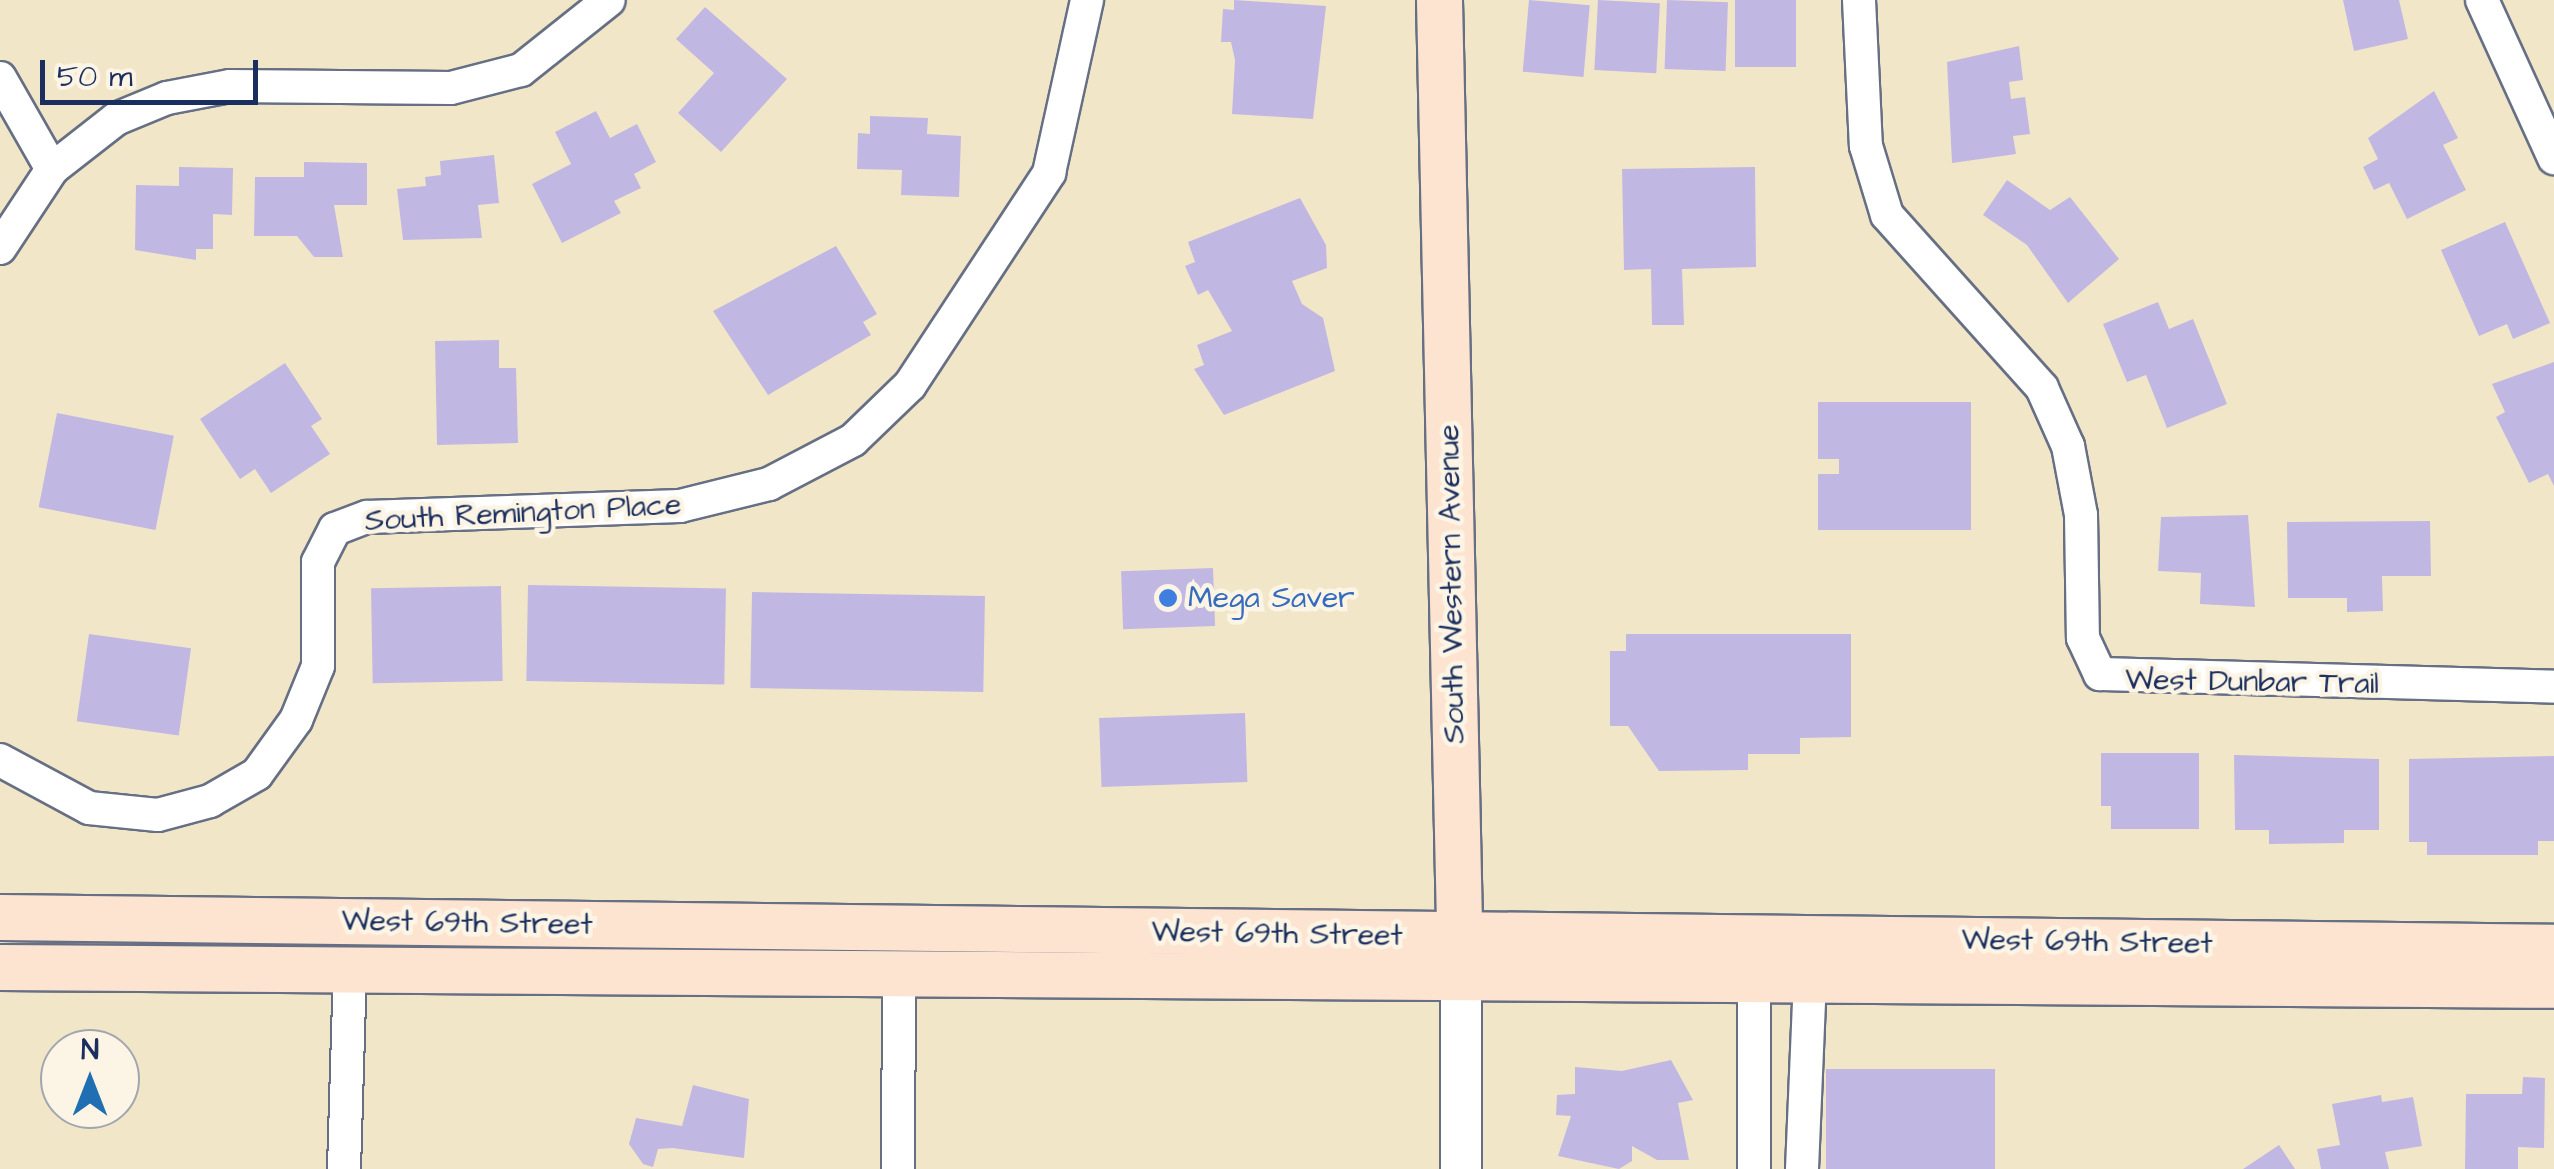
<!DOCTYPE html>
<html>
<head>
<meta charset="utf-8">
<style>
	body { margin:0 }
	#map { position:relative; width:2554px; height:1169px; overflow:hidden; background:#f2e6c9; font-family:"Architects Daughter",sans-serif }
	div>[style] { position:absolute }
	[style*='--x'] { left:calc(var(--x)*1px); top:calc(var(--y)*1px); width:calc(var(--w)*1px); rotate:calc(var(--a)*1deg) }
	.building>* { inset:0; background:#c0b8e3; transform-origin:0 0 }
	.roads { filter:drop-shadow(2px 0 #666f83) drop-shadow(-2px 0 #666f83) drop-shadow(0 2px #666f83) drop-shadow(0 -2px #666f83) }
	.minor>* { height:32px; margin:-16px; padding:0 16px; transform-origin:16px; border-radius:16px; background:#fff }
	.tertiary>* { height:40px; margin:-20px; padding:0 20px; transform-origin:20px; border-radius:20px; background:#fff }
	.secondary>* { height:45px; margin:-22.5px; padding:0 22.5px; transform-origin:22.5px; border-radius:22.5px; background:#fde4d1 }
	.dots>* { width:28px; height:28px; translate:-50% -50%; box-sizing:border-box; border:5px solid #fcf5e5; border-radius:50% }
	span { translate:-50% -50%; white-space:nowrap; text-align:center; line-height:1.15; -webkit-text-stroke:9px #fcf5e5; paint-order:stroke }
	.street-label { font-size:30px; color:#1b2f5e }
	.shop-label { font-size:30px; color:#366cbe }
	.left { translate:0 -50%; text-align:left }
	.north { position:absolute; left:40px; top:1029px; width:100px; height:100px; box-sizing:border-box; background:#fcf5e5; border:2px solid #a2a6af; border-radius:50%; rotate:0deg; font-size:28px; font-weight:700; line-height:40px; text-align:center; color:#1b2f5e }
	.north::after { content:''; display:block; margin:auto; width:35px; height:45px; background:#1f6fb2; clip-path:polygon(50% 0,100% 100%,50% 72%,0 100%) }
	.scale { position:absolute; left:40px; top:60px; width:218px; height:45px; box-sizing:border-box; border:5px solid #1b2f5e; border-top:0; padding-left:12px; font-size:30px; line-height:35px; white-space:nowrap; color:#1b2f5e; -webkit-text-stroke:8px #fcf5e5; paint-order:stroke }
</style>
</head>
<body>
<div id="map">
	<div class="building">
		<div style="clip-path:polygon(1234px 0,1326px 6px,1313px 119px,1232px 114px,1235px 60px,1231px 42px,1221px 42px,1223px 9px,1234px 10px)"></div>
		<div style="left:1529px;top:0;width:61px;height:72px;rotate:5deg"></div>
		<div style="left:1598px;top:0;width:62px;height:70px;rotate:3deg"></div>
		<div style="left:1667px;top:0;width:61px;height:69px;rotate:2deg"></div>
		<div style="left:1735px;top:0;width:61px;height:67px"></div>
		<div style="clip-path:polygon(2343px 0,2399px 0,2408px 39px,2354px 51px)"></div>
		<div style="clip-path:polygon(705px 7px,787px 79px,721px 152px,678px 113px,714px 73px,676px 39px)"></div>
		<div style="clip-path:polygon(2019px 46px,2023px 80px,2009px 82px,2011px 99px,2025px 97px,2030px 134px,2013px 136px,2016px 154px,1952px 163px,1947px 62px)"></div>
		<div style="clip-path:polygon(2434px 91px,2458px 138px,2443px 145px,2466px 190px,2407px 219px,2389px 183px,2374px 190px,2363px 167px,2378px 159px,2368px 138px)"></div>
		<div style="clip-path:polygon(596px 111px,610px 138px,637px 124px,656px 162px,634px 174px,641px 188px,614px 201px,621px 213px,562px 243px,532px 184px,571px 164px,555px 132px)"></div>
		<div style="clip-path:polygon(870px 116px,928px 118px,927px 134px,961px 136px,959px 197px,901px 195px,902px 170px,857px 169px,858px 133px,870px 134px)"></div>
		<div style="clip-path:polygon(494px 155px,499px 203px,478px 205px,482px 238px,403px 240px,397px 189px,426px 186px,425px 177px,441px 175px,440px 161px)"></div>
		<div style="clip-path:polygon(304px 162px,367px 163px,367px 205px,334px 205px,343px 257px,314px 257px,297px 236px,254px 236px,255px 177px,304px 177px)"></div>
		<div style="clip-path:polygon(179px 167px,233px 168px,232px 215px,213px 214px,213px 249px,196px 249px,196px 260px,135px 250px,136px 185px,179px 186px)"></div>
		<div style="clip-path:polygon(1755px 167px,1756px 267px,1682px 269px,1684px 325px,1652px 325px,1651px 269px,1624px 270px,1622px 169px)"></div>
		<div style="clip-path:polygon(2007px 180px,2050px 210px,2070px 197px,2119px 259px,2068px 303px,2027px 245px,1983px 215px)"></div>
		<div style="clip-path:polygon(1300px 198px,1326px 245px,1327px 268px,1292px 281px,1302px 304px,1323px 318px,1335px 371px,1224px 415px,1194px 369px,1204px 365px,1197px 345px,1232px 331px,1208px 290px,1198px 295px,1185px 266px,1195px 262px,1188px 242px)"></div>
		<div style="clip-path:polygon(2505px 222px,2550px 323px,2513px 339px,2507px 324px,2479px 336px,2441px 250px)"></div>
		<div style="clip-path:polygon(836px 246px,877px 314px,863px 322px,871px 335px,768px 395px,713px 311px)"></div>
		<div style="clip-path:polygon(2158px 302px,2169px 329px,2193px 319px,2227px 404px,2167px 428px,2146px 375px,2127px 382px,2103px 324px)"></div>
		<div style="clip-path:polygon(499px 340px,499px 368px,516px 368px,518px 443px,437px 445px,435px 341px)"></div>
		<div style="clip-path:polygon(2554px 362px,2554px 486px,2548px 474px,2529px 483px,2496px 417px,2505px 412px,2492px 384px)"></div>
		<div style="clip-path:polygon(285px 363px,322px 419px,311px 426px,330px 454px,271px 493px,255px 469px,240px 479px,200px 419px)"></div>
		<div style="clip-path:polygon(1818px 402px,1971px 402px,1971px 530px,1818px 530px,1818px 474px,1839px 474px,1839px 459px,1818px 459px)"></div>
		<div style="left:57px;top:413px;width:119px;height:96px;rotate:11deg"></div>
		<div style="clip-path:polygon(2248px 515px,2255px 607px,2200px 604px,2201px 573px,2158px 571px,2161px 517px)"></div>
		<div style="clip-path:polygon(2430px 521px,2431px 576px,2382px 576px,2383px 611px,2347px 612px,2347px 598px,2288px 598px,2287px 522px)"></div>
		<div style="left:1213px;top:568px;width:58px;height:92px;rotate:88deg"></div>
		<div style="left:528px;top:585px;width:198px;height:96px;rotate:1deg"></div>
		<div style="left:501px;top:586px;width:95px;height:130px;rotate:89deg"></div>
		<div style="left:752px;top:592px;width:233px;height:96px;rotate:1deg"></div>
		<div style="left:89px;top:634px;width:103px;height:88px;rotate:8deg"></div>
		<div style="clip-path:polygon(1626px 634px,1851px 634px,1851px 737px,1800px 738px,1800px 754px,1748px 754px,1748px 770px,1659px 771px,1628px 726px,1610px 726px,1610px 651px,1626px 651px)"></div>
		<div style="left:1245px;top:713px;width:69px;height:146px;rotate:88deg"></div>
		<div style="clip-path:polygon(2101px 753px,2199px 753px,2199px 829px,2111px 829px,2111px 806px,2101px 806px)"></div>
		<div style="clip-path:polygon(2234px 755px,2379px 759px,2379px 830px,2344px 830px,2344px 843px,2269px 844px,2269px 830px,2235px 830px)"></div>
		<div style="clip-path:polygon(2554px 756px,2554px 841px,2538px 841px,2538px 855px,2427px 855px,2427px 842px,2409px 842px,2409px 759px)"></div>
		<div style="clip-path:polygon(1671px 1060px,1693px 1100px,1678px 1103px,1689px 1160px,1657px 1160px,1632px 1146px,1632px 1161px,1619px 1169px,1558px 1156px,1571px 1116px,1556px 1115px,1557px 1095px,1575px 1094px,1575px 1067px,1622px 1071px)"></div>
		<div style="left:1826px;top:1069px;width:169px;height:100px"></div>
		<div style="clip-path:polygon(2523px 1077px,2545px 1078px,2544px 1148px,2518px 1147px,2518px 1169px,2465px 1169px,2466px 1094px,2522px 1094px)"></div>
		<div style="clip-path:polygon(693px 1085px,749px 1099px,744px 1158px,673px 1148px,658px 1149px,653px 1167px,643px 1164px,629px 1144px,636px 1118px,682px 1126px)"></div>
		<div style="clip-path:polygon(2381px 1095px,2382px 1102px,2413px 1097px,2422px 1146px,2385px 1152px,2389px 1169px,2321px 1169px,2317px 1149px,2340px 1145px,2332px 1104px)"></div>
		<div style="clip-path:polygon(2279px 1145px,2295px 1169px,2243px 1169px)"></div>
	</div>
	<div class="roads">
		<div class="minor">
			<div style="--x:1859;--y:0;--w:146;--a:87.3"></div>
			<div style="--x:1866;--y:146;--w:72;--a:73.1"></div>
			<div style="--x:1887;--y:215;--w:232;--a:48.1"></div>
			<div style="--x:2042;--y:388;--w:64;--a:65.9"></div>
			<div style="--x:2068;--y:446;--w:70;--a:79.3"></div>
			<div style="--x:2081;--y:515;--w:123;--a:89.1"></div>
			<div style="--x:2083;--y:638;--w:40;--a:65"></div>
			<div style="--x:2100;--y:674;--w:454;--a:1.6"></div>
			<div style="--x:2482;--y:0;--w:174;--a:65.5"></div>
			<div style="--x:0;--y:78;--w:105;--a:60.3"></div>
			<div style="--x:0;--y:248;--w:95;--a:-56.6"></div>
			<div style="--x:52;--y:169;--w:81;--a:-38"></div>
			<div style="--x:116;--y:119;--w:55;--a:-22.4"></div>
			<div style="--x:167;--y:98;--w:64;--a:-10.8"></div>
			<div style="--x:230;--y:86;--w:221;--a:0.5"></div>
			<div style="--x:451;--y:88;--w:72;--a:-14.4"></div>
			<div style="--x:521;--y:70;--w:112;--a:-38.5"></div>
			<div style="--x:0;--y:760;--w:101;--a:28.3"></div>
			<div style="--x:89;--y:808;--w:69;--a:5.8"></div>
			<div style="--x:158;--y:815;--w:54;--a:-15.1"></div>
			<div style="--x:210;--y:801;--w:54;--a:-29.9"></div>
			<div style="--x:257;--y:774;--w:67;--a:-54.2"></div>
			<div style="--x:296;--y:720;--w:58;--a:-67.8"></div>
			<div style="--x:318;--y:666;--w:104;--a:-90"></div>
			<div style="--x:318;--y:562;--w:37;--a:-63"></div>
			<div style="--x:335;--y:529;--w:34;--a:-21"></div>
			<div style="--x:367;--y:517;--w:313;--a:-2"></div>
			<div style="--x:680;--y:506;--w:92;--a:-13.9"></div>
			<div style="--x:769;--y:484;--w:95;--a:-27.6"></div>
			<div style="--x:853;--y:440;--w:79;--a:-44"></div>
			<div style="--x:910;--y:385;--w:254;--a:-56.7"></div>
			<div style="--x:1049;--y:173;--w:177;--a:-77.6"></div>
			<div style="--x:344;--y:1169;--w:197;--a:-88.3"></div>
			<div style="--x:898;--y:1169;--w:190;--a:-89.7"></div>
			<div style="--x:1754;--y:1169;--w:188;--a:-90"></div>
			<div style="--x:1802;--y:1169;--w:188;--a:-87.6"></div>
		</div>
		<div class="tertiary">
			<div style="--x:1461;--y:1169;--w:185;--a:-90"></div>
		</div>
		<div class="secondary">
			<div style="--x:1439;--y:0;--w:968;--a:88.76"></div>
			<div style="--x:0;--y:917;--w:2554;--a:0.67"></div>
			<div style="--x:0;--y:967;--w:2554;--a:0.4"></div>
		</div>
	</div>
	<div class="dots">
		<div style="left:1168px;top:598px;background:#3f7fe0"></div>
	</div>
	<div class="street-label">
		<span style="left:523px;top:513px;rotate:-3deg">South Remington Place</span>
		<span style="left:1452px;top:584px;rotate:-91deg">South Western Avenue</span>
		<span style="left:2252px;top:682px;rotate:1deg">West Dunbar Trail</span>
		<span style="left:467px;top:923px;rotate:1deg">West 69th Street</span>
		<span style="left:1277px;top:934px;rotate:1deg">West 69th Street</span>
		<span style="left:2087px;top:942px;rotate:1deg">West 69th Street</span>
	</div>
	<div class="shop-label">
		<span class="left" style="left:1188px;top:598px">Mega Saver</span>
	</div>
	<div class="north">N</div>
	<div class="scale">50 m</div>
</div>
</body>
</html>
